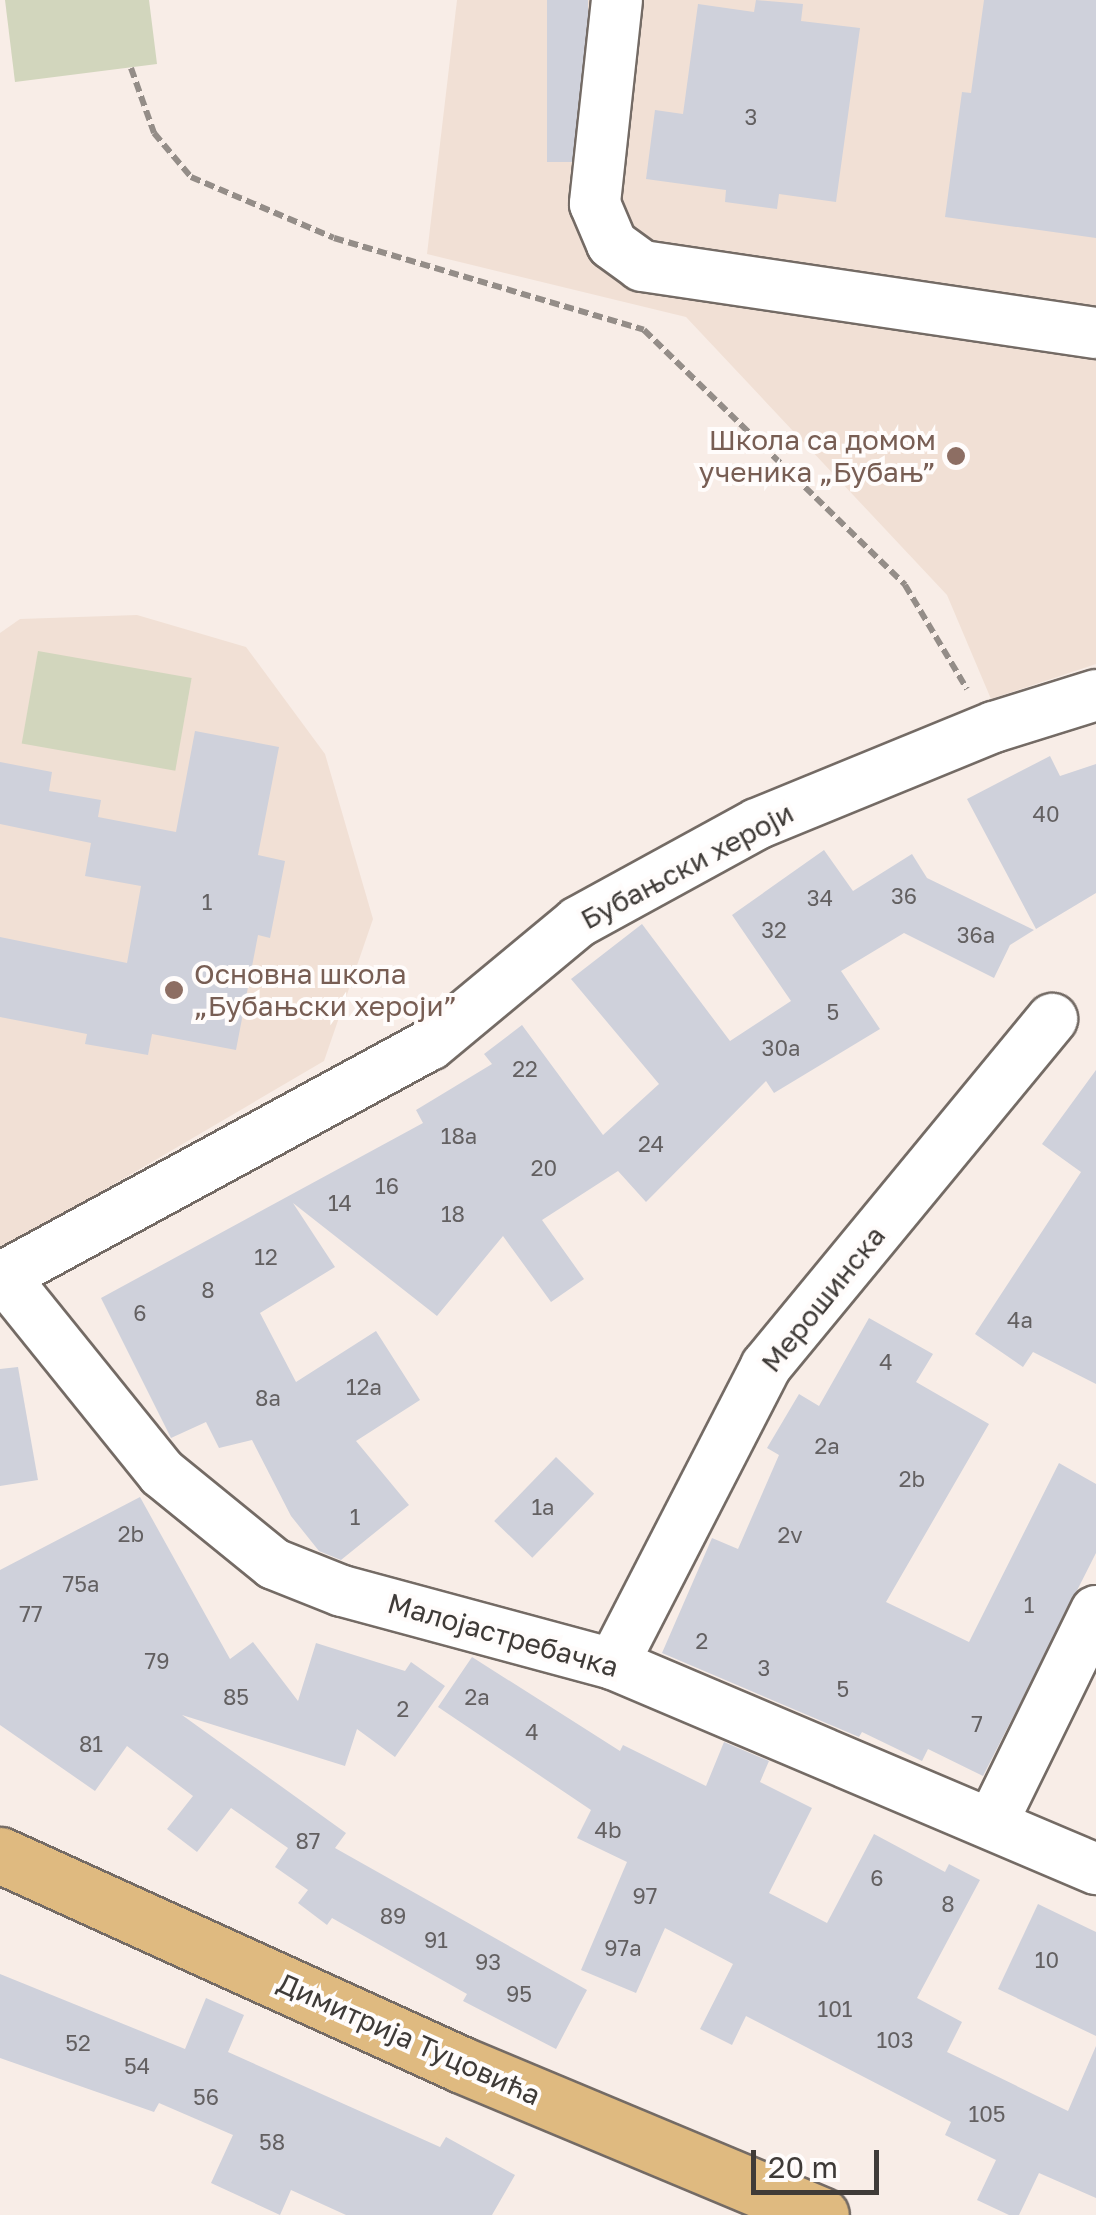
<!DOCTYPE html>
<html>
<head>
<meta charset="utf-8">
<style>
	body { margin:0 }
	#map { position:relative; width:1096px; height:2215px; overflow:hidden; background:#f8ede7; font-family:"Golos Text",sans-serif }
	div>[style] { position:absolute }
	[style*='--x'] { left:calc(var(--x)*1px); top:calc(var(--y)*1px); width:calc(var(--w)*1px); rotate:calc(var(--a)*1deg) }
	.built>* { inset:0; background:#f1e0d5 }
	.green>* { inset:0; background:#d2d6bd; transform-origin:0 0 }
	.building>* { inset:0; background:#cfd1db; transform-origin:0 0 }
	.path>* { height:6px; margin-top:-3px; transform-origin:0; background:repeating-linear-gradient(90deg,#948d88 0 10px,transparent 0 15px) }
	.roads { filter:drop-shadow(2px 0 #746b65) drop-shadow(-2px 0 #746b65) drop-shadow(0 2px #746b65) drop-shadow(0 -2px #746b65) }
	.minor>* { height:50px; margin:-25px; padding:0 25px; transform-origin:25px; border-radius:25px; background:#fff }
	.major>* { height:55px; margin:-27.5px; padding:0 27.5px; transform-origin:27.5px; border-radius:27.5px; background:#dfba80 }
	.dots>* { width:28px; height:28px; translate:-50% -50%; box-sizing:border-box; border:5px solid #fffcfb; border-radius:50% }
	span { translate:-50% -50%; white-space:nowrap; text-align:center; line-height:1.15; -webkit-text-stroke:8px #fffcfb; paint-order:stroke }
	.number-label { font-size:22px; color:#636061 }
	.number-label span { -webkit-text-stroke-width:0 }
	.education-label { font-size:28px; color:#785e54 }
	.right { translate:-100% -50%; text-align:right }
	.left { translate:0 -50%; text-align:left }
	.street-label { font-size:28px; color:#3f3b38 }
	.scale { position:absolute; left:751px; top:2150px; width:128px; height:45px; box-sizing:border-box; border:5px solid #3f3b38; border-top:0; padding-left:12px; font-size:30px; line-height:35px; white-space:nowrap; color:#3f3b38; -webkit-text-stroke:8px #fffcfb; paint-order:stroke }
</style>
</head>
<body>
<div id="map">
	<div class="built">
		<div style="clip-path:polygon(457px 0,1096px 0,1096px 664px,991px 699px,947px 595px,686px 317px,427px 254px)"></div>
		<div style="clip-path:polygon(137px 615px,246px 647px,325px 754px,373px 919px,324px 1061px,0 1251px,0 633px,20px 619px)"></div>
	</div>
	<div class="green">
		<div style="clip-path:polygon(5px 0,149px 0,157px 64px,15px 82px)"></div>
		<div style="left:38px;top:651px;width:156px;height:94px;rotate:10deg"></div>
	</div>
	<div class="building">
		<div style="left:547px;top:0;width:41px;height:162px"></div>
		<div style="clip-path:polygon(756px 0,803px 4px,801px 21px,860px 28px,836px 202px,779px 194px,777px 209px,725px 202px,726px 190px,646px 179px,655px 110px,683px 114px,698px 4px,754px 12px)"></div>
		<div style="clip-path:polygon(984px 0,1096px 0,1096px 238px,945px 217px,962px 92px,971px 93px)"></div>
		<div style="clip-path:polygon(195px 731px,279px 747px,258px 855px,285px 861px,270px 938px,258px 935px,236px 1050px,152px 1034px,148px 1055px,85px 1044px,87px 1034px,0 1017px,0 937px,127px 963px,141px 886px,85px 876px,91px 843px,0 824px,0 762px,52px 772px,49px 791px,101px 800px,98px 817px,176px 832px)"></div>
		<div style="clip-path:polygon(1050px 756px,1060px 776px,1096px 764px,1096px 893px,1036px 929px,967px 799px)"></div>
		<div style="clip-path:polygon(824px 850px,853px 891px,912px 854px,927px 878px,1034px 930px,1010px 945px,994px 978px,904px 933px,841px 971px,880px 1029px,774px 1093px,766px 1081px,646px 1202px,618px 1171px,542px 1220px,584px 1279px,551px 1302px,503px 1236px,437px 1316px,293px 1203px,335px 1267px,260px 1313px,296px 1382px,376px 1331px,420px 1400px,356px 1441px,409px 1505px,341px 1560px,319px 1551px,291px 1516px,252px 1440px,219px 1448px,206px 1422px,171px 1438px,101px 1298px,423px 1123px,416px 1110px,492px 1064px,484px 1054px,522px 1025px,603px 1135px,659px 1084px,571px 979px,642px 924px,730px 1041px,791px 1001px,732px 915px)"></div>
		<div style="clip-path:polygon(1096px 1070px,1096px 1384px,1033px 1352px,1023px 1367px,975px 1334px,1081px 1172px,1042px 1144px)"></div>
		<div style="clip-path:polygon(869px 1318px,933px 1354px,916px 1382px,989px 1424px,886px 1602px,969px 1642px,1059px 1463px,1096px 1484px,1096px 1553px,983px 1776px,928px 1749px,922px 1761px,862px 1732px,859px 1737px,662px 1653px,712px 1538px,738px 1549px,779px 1455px,767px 1448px,799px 1394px,819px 1406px)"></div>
		<div style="clip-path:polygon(18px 1367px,38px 1480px,0 1486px,0 1369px)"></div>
		<div style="left:556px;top:1457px;width:53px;height:89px;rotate:44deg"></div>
		<div style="clip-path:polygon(140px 1497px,230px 1659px,253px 1642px,298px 1701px,316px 1643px,405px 1671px,411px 1662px,445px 1686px,395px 1757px,357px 1729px,345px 1766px,182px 1715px,346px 1833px,335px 1848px,587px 1990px,556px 2049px,463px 2001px,467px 1994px,332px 1918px,327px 1925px,298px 1903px,308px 1890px,275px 1867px,288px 1848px,231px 1808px,197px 1852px,167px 1829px,193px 1796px,127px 1746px,95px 1791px,0 1725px,0 1570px)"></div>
		<div style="clip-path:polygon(472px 1657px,620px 1751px,623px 1745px,706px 1786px,724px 1742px,769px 1761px,760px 1782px,812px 1808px,769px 1893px,827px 1923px,874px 1834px,945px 1872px,949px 1864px,980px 1880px,917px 1998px,962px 2022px,947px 2052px,1068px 2111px,1096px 2046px,1096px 2198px,1039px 2173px,1019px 2215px,1009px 2215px,977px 2200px,996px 2160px,945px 2135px,951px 2122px,746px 2016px,732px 2045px,700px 2029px,733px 1964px,665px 1928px,636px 1993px,581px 1970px,627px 1862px,577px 1838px,591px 1810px,438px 1707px)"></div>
		<div style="clip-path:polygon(1038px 1904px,1096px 1932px,1096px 2036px,998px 1989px)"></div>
		<div style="clip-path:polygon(0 1974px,185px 2049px,206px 1998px,244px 2015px,228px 2052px,440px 2147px,446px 2137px,515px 2175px,492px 2215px,346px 2215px,291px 2190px,280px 2215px,211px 2183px,233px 2135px,159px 2103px,154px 2112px,0 2058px)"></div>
	</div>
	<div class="path">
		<div style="--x:131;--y:68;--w:69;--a:70.5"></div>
		<div style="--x:154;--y:133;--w:57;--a:49.9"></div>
		<div style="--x:191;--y:177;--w:155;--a:23.1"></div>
		<div style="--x:334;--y:238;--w:323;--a:16.5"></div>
		<div style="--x:644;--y:330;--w:365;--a:44.3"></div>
		<div style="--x:905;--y:585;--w:121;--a:59.2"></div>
	</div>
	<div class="roads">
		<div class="minor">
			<div style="--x:617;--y:0;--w:205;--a:96.2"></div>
			<div style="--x:595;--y:204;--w:43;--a:67"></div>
			<div style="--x:612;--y:244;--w:37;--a:36"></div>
			<div style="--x:642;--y:266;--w:459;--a:8.4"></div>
			<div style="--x:3;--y:1276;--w:253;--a:51.1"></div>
			<div style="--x:162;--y:1473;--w:144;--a:39.1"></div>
			<div style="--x:274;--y:1564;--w:73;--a:21.7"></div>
			<div style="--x:342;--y:1591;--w:281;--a:15.1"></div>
			<div style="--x:613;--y:1664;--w:525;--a:23"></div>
			<div style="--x:0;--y:1278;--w:489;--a:-28.5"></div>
			<div style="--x:430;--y:1045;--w:192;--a:-39.7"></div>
			<div style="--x:578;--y:922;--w:204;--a:-28.7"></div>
			<div style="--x:757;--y:824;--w:256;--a:-22.3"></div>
			<div style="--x:994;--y:727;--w:107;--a:-17.4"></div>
			<div style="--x:613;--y:1664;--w:335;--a:-62.8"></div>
			<div style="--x:766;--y:1366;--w:450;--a:-50.5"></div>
			<div style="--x:992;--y:1823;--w:236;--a:-63.9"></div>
		</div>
		<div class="major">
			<div style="--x:0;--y:1855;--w:507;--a:24.44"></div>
			<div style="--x:462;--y:2065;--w:389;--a:22.7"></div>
		</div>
	</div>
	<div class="dots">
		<div style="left:956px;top:456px;background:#8d6e63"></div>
		<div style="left:174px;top:990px;background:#8d6e63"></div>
	</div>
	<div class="number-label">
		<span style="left:751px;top:117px">3</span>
		<span style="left:1046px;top:814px">40</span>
		<span style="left:904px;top:896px">36</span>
		<span style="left:820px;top:898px">34</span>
		<span style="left:207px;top:902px">1</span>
		<span style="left:774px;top:930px">32</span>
		<span style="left:976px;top:935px">36a</span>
		<span style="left:833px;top:1012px">5</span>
		<span style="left:781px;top:1048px">30a</span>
		<span style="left:525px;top:1069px">22</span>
		<span style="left:459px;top:1136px">18a</span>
		<span style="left:651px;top:1144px">24</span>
		<span style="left:544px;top:1168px">20</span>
		<span style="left:387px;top:1186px">16</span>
		<span style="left:340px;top:1203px">14</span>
		<span style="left:453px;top:1214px">18</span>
		<span style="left:266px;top:1257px">12</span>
		<span style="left:208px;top:1290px">8</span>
		<span style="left:140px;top:1313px">6</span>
		<span style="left:1020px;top:1320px">4a</span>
		<span style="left:886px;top:1362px">4</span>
		<span style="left:364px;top:1387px">12a</span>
		<span style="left:268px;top:1398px">8a</span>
		<span style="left:827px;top:1446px">2a</span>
		<span style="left:912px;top:1479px">2b</span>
		<span style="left:543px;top:1507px">1a</span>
		<span style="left:355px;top:1517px">1</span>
		<span style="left:131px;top:1534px">2b</span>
		<span style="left:790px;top:1535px">2v</span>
		<span style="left:81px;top:1584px">75a</span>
		<span style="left:1029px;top:1605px">1</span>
		<span style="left:31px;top:1614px">77</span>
		<span style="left:702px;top:1641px">2</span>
		<span style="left:157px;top:1661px">79</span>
		<span style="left:764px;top:1668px">3</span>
		<span style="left:843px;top:1689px">5</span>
		<span style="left:236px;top:1697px">85</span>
		<span style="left:477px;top:1697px">2a</span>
		<span style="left:403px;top:1709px">2</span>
		<span style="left:977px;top:1724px">7</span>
		<span style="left:532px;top:1732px">4</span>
		<span style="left:91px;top:1744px">81</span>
		<span style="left:608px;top:1830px">4b</span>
		<span style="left:308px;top:1841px">87</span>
		<span style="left:877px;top:1878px">6</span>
		<span style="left:645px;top:1896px">97</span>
		<span style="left:948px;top:1904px">8</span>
		<span style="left:393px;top:1916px">89</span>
		<span style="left:436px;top:1940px">91</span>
		<span style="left:623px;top:1948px">97a</span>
		<span style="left:1047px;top:1960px">10</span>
		<span style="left:488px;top:1962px">93</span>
		<span style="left:519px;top:1994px">95</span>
		<span style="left:835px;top:2009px">101</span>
		<span style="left:895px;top:2040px">103</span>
		<span style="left:78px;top:2043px">52</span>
		<span style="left:137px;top:2066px">54</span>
		<span style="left:206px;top:2097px">56</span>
		<span style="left:987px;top:2114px">105</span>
		<span style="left:272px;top:2142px">58</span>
	</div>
	<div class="education-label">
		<span class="right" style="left:936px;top:456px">Школа са домом<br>ученика „Бубањ”</span>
		<span class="left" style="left:194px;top:990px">Основна школа<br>„Бубањски хероји”</span>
	</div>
	<div class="street-label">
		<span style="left:687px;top:866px;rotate:-28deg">Бубањски хероји</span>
		<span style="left:823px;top:1299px;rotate:-51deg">Мерошинска</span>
		<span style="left:503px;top:1635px;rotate:16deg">Малојастребачка</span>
		<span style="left:409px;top:2039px;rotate:24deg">Димитрија Туцовића</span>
	</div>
	<div class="scale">20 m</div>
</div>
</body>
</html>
